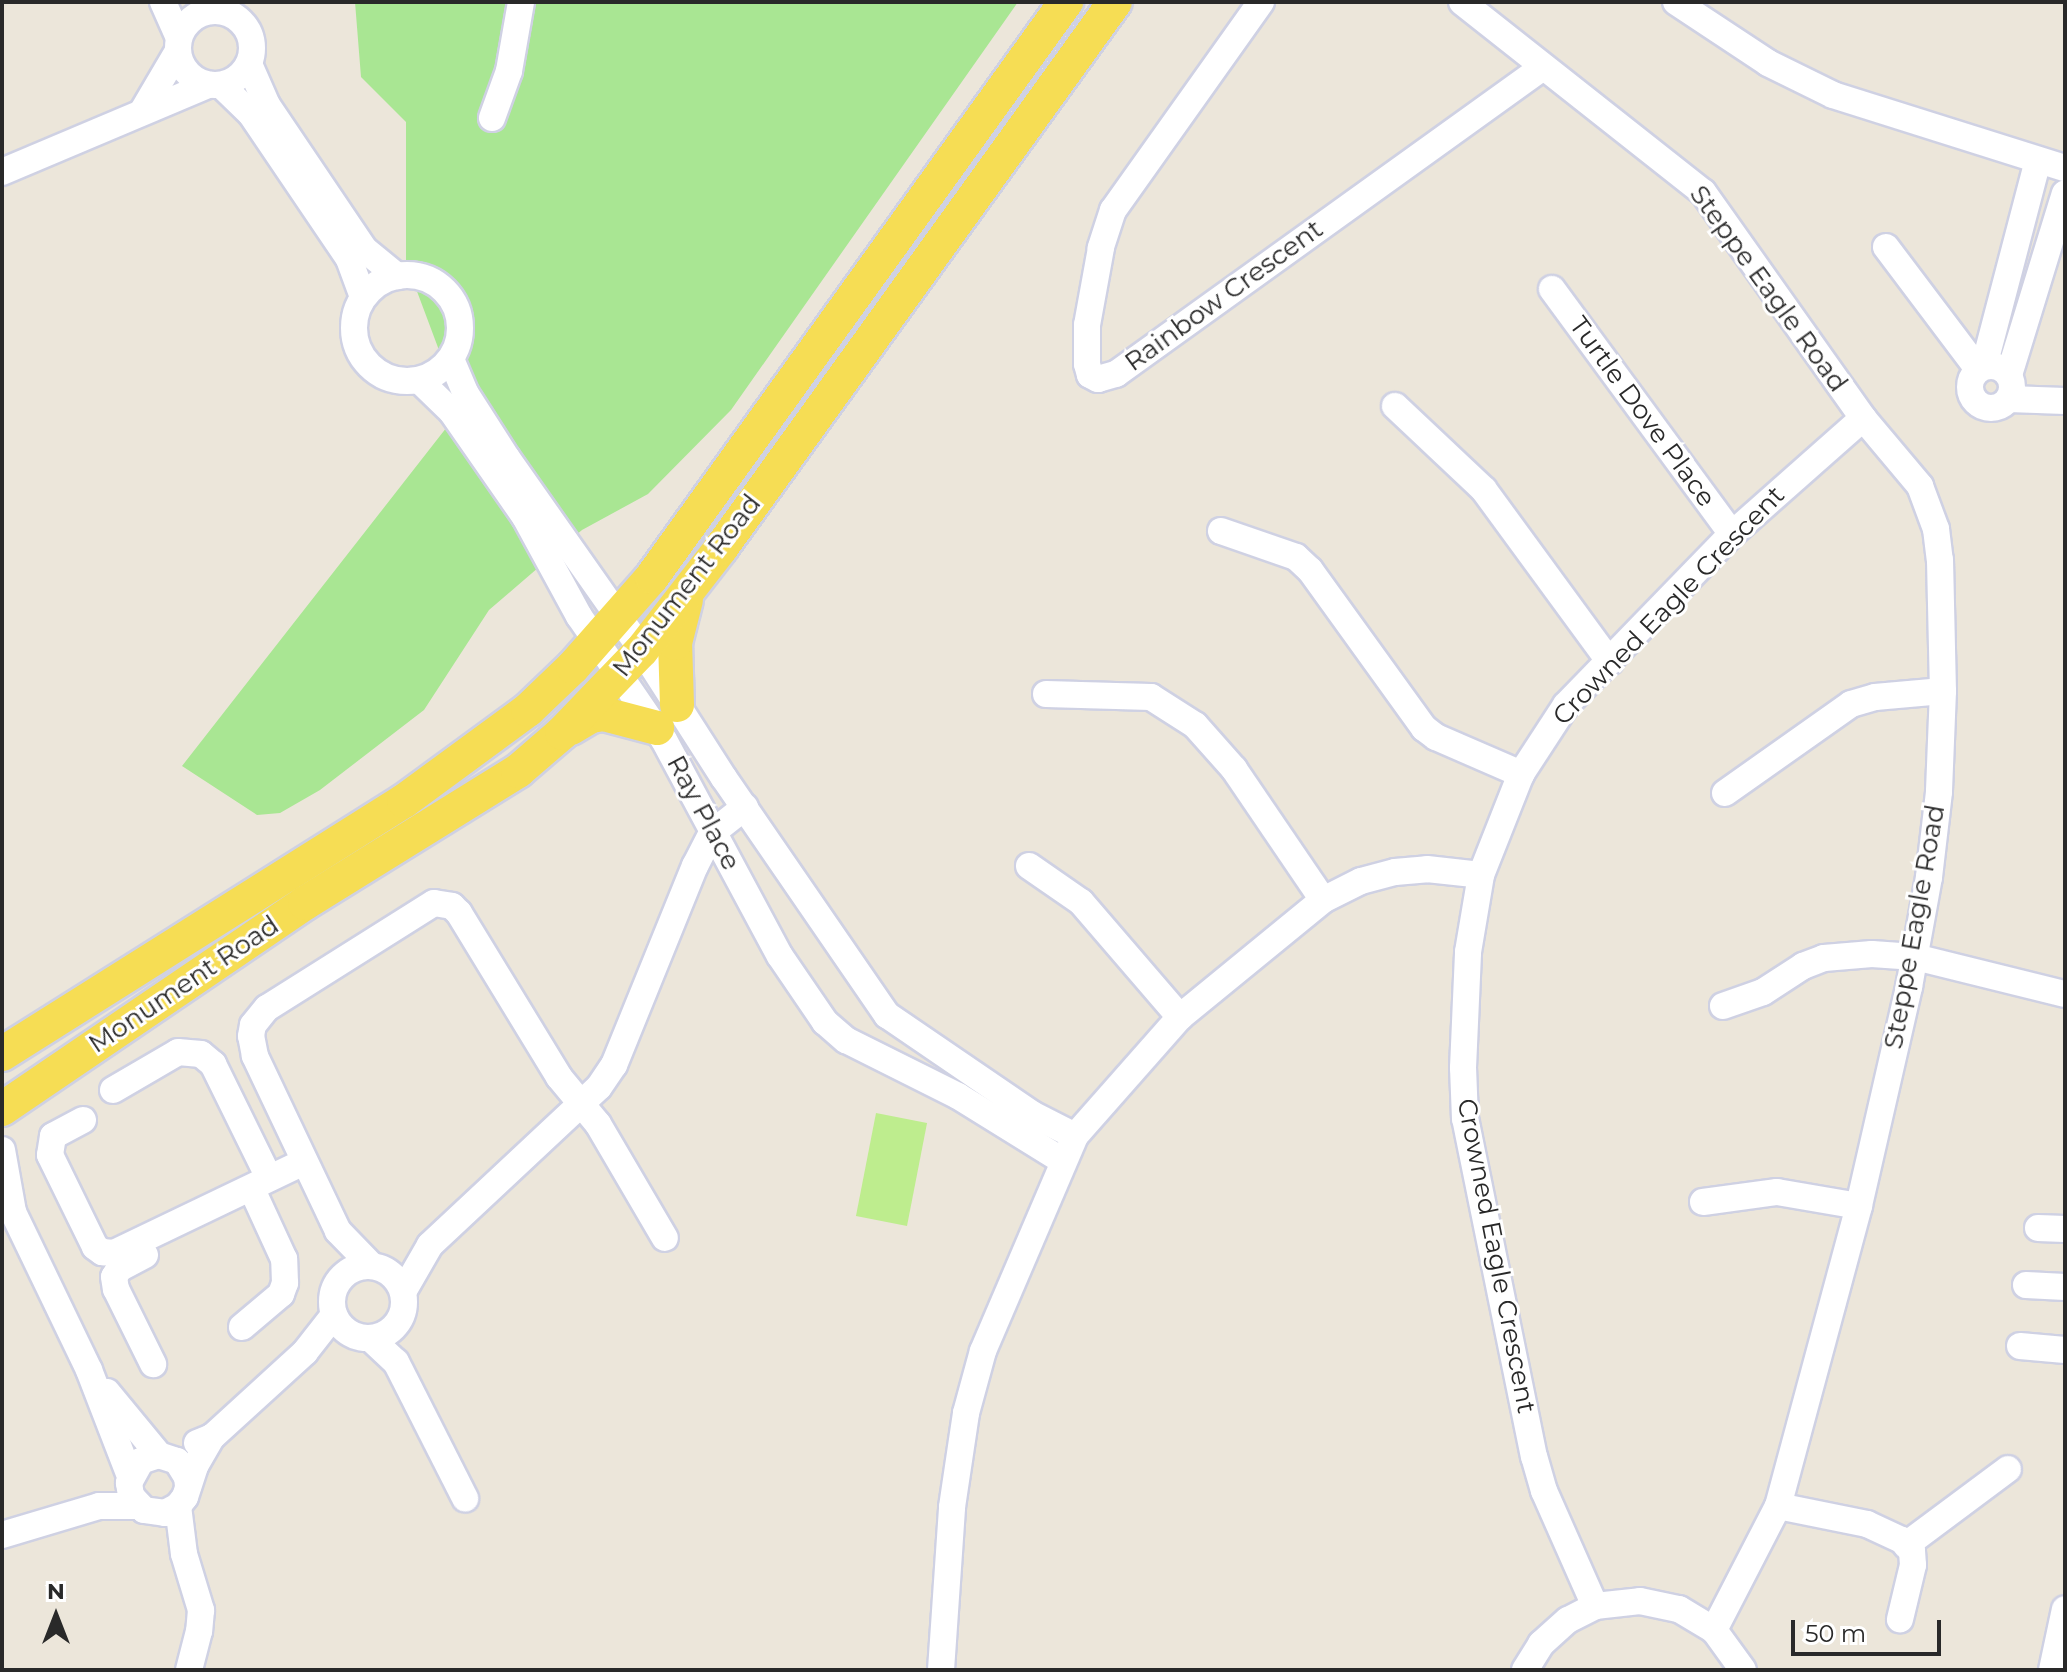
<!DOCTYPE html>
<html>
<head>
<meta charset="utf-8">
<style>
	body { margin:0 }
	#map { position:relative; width:2067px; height:1672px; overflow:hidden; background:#ece6da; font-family:Montserrat,sans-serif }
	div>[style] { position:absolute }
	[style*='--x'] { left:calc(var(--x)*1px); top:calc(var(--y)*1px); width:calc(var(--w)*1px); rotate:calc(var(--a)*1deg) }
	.green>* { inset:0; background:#a9e693 }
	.pitch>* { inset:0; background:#beed8e; transform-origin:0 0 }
	.roads { filter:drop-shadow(2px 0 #cfd1e3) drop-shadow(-2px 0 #cfd1e3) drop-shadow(0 2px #cfd1e3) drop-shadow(0 -2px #cfd1e3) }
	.minor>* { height:26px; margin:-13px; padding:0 13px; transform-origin:13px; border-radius:13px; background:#fff }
	.minor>.ring { margin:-13px; padding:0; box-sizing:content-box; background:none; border:26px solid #fff; border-radius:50% }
	.major>* { height:34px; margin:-17px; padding:0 17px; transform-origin:17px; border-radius:17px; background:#f6dd54 }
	span { translate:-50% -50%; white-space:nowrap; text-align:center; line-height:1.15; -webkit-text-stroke:6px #fff; paint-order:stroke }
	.street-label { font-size:26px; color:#292929 }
	.frame { position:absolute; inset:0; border:4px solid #292929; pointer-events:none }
	.north { position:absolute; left:16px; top:1576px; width:80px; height:80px; -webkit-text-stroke:6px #fff; paint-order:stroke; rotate:0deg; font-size:22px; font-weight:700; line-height:32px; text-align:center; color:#292929 }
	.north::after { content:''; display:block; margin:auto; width:28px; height:36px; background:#292929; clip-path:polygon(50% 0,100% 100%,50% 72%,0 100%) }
	.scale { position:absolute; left:1791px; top:1620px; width:150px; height:36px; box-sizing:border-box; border:4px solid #292929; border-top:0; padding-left:10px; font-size:24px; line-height:28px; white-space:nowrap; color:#292929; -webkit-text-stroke:6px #fff; paint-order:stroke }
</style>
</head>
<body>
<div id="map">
	<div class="green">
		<div style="clip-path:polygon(355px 2px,1018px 2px,731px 410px,648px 494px,582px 530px,489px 610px,424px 710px,320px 790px,280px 813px,257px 815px,182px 766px,461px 409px,406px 262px,406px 122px,361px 77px)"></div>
	</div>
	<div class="pitch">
		<div style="left:876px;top:1113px;width:52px;height:105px;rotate:11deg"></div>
	</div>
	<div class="roads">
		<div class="minor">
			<div style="--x:163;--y:2;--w:39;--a:66"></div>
			<div style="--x:1261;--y:2;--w:255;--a:125.4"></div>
			<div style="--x:1113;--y:210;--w:40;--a:108"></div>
			<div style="--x:1101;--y:248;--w:78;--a:100.3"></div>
			<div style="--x:1087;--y:325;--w:39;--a:90"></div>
			<div style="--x:1087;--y:364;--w:11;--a:75"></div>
			<div style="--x:1090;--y:375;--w:9;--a:27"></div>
			<div style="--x:1098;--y:379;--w:19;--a:-16"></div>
			<div style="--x:1116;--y:374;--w:526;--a:-35.71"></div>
			<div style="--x:1462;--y:2;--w:307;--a:38.3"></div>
			<div style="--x:1703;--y:192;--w:277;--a:54.7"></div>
			<div style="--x:1863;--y:418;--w:89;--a:50"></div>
			<div style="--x:1920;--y:486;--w:46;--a:69.6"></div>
			<div style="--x:1936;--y:529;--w:31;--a:83"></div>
			<div style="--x:1940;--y:560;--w:131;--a:88.7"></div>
			<div style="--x:1943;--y:691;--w:101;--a:92.3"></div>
			<div style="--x:1939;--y:792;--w:86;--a:96.7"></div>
			<div style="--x:1929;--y:877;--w:112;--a:100.3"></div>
			<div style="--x:1909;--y:987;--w:225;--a:102.9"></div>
			<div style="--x:1859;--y:1206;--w:311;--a:105.1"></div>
			<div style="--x:1778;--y:1506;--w:140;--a:117.3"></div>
			<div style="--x:1676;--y:2;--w:110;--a:33.5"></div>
			<div style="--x:1768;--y:63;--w:72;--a:26.2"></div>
			<div style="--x:1833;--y:95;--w:243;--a:17.5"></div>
			<div class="ring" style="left:178px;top:11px;width:48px;height:48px"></div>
			<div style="--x:249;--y:64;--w:45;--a:66.3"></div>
			<div style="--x:267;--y:105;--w:174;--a:56"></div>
			<div style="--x:364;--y:249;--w:43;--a:39.3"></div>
			<div style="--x:221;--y:85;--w:42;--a:44"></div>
			<div style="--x:251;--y:114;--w:175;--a:55.9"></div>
			<div style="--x:349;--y:259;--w:40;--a:69.8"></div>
			<div style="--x:142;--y:112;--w:71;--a:-59.5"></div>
			<div style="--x:492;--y:118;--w:50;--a:-70.1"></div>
			<div style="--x:509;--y:71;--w:70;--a:-80.1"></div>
			<div style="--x:2;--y:172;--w:224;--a:-22.9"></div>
			<div style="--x:1886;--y:247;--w:153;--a:53"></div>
			<div class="ring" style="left:354px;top:275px;width:80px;height:80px"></div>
			<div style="--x:1552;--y:289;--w:304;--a:53.7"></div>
			<div style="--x:451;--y:359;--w:38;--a:67"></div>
			<div style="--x:466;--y:394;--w:76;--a:57.4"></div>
			<div style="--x:507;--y:458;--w:235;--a:54.9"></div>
			<div style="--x:642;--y:650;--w:152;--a:57.4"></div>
			<div style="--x:724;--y:778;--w:288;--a:55.5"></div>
			<div style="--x:887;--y:1015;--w:176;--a:34.3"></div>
			<div style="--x:1032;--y:1114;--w:48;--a:27.1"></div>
			<div class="ring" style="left:1970px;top:366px;width:16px;height:16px"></div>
			<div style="--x:1984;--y:366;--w:213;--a:-75.3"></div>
			<div style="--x:2009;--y:375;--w:190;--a:-72.9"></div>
			<div style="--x:419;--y:380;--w:46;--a:44.1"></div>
			<div style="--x:452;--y:412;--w:128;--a:55.2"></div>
			<div style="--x:525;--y:517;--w:113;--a:61.4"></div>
			<div style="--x:579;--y:616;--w:150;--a:55.6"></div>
			<div style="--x:664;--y:740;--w:245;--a:61.8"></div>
			<div style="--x:780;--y:956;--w:80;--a:55.7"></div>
			<div style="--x:825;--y:1022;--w:28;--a:41"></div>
			<div style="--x:846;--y:1040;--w:125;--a:26.6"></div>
			<div style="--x:958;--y:1096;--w:123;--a:31.8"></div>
			<div style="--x:2009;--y:399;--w:56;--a:2"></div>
			<div style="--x:1395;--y:406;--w:122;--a:43.3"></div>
			<div style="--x:1484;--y:490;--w:213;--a:53.8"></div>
			<div style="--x:1221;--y:531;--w:79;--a:19.1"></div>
			<div style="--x:1296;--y:557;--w:19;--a:43"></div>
			<div style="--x:1310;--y:570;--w:195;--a:54.2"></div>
			<div style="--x:1424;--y:728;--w:15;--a:37"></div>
			<div style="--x:1436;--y:737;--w:93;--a:23.5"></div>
			<div style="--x:1046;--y:694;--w:105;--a:1.6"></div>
			<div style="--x:1151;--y:697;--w:52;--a:32.5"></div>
			<div style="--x:1195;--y:725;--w:59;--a:48.4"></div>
			<div style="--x:1234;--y:769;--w:158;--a:55.8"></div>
			<div style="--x:1725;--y:793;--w:154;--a:-35.2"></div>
			<div style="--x:1851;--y:704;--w:25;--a:-16"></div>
			<div style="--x:1875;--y:697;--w:68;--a:-5"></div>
			<div style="--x:1029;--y:866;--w:63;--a:34.7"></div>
			<div style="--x:1081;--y:902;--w:152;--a:49.3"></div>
			<div style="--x:1723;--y:1006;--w:42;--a:-19.3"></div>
			<div style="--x:1763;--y:992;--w:48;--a:-33"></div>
			<div style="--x:1803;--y:966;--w:22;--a:-21"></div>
			<div style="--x:1824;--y:958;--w:48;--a:-4.8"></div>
			<div style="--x:1872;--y:954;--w:43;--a:4"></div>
			<div style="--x:1915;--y:957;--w:154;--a:13.9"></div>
			<div style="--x:113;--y:1090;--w:75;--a:-30.3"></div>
			<div style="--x:178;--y:1052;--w:23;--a:5"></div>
			<div style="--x:201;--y:1054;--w:16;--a:40"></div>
			<div style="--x:213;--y:1064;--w:127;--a:63.8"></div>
			<div style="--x:83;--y:1120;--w:34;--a:152"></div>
			<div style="--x:53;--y:1136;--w:19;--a:99"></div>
			<div style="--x:50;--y:1155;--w:102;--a:63.9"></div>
			<div style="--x:95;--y:1247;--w:9;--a:36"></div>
			<div style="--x:102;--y:1252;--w:12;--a:5"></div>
			<div style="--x:114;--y:1253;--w:211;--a:-25.6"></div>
			<div style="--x:2;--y:1150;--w:63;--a:79.9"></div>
			<div style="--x:2;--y:1199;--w:17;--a:50"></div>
			<div style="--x:13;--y:1212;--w:175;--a:64.3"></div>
			<div style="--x:89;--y:1370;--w:114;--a:68.9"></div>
			<div style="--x:1703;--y:1202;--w:75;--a:-7.7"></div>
			<div style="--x:1777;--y:1192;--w:83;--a:9.7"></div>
			<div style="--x:2038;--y:1228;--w:27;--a:2"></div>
			<div style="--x:145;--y:1255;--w:30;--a:152"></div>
			<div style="--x:119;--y:1269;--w:9;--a:122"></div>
			<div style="--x:114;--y:1277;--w:12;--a:81"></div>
			<div style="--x:116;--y:1289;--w:84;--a:63.7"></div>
			<div style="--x:372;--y:1266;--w:49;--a:-134.2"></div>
			<div style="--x:338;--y:1231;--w:194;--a:-115.4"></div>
			<div style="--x:255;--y:1056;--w:20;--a:-101"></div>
			<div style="--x:251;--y:1036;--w:11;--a:-80"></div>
			<div style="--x:253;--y:1025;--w:22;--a:-51"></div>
			<div style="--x:267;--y:1008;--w:197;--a:-32.2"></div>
			<div style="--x:434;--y:903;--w:18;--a:9"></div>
			<div style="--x:452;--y:906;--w:10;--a:45"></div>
			<div style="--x:459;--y:913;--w:192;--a:58.6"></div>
			<div style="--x:559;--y:1077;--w:61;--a:50.3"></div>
			<div style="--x:598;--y:1124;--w:132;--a:59.6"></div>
			<div class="ring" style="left:332px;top:1266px;width:46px;height:46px"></div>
			<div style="--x:2026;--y:1285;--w:39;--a:3"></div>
			<div style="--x:403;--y:1292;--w:54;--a:-60.1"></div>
			<div style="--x:430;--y:1245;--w:231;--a:-43.1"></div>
			<div style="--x:599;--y:1087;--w:27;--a:-56"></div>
			<div style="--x:614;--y:1065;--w:215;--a:-67.9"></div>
			<div style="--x:695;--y:866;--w:37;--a:-63"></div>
			<div style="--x:712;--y:833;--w:42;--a:-38.2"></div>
			<div style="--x:242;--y:1327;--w:51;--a:-40.2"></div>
			<div style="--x:281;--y:1294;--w:12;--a:-70"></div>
			<div style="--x:285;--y:1283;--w:24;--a:-92"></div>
			<div style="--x:284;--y:1259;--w:67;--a:-114.7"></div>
			<div style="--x:370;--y:1338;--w:35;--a:43"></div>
			<div style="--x:396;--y:1362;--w:153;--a:63.1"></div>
			<div style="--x:2020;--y:1346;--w:45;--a:5.1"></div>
			<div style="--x:107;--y:1392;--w:82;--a:50.5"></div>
			<div style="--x:197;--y:1443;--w:16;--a:-22"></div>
			<div style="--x:212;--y:1437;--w:126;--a:-42.4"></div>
			<div style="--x:305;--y:1352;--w:47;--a:-51.9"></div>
			<div style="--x:188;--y:1486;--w:9;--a:-96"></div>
			<div style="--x:187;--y:1477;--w:19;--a:-122"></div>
			<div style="--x:177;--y:1461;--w:19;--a:-162"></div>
			<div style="--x:159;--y:1455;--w:19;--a:162"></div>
			<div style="--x:141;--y:1461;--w:25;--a:119"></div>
			<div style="--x:129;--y:1483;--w:13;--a:81"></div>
			<div style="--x:131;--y:1496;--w:19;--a:47"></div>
			<div style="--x:144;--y:1510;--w:21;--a:8"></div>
			<div style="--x:165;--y:1513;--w:15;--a:-28"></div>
			<div style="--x:178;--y:1506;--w:11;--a:-52"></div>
			<div style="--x:185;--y:1497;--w:33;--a:-72"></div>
			<div style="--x:195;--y:1466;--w:34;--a:-60"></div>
			<div style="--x:178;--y:1506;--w:48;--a:82.9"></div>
			<div style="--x:184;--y:1554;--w:59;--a:73.1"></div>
			<div style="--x:201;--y:1610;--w:21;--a:95"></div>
			<div style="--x:199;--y:1631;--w:40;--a:104.4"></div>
			<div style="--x:1778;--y:1506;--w:91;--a:11.4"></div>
			<div style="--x:1867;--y:1524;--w:38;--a:25"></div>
			<div style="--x:1902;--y:1540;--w:15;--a:48"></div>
			<div style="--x:1912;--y:1551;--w:14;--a:86"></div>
			<div style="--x:1913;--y:1565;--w:56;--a:103.5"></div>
			<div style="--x:2;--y:1535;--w:101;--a:-16.6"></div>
			<div style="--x:99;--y:1506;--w:40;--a:0"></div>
			<div style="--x:1906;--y:1545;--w:127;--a:-36.7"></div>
			<div style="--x:1595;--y:1606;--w:126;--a:-113.9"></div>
			<div style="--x:1544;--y:1491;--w:35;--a:-106"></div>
			<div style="--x:1534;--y:1457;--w:345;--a:-101.5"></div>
			<div style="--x:1465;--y:1119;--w:51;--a:-92.2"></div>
			<div style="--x:1463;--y:1068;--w:116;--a:-87.5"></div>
			<div style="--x:1468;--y:952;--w:78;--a:-80.4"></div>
			<div style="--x:1481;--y:875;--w:109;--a:-68.4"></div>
			<div style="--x:1521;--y:774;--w:82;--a:-56.9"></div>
			<div style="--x:1566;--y:705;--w:238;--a:-45.9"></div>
			<div style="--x:1732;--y:534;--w:175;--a:-41.5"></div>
			<div style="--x:941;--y:1670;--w:163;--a:-86.1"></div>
			<div style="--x:952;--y:1507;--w:95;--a:-81.5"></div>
			<div style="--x:966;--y:1413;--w:64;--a:-74.7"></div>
			<div style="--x:983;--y:1351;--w:234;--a:-66.8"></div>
			<div style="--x:1075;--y:1136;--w:159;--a:-48.6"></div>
			<div style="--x:1180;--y:1017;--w:185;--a:-39.3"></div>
			<div style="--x:1323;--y:900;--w:42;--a:-26.6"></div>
			<div style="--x:1361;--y:881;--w:35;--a:-15"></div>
			<div style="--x:1395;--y:872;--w:32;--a:-5"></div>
			<div style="--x:1427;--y:869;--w:54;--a:6.3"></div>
			<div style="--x:1525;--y:1670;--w:31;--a:-58"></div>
			<div style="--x:1541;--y:1644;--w:36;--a:-42"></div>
			<div style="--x:1568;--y:1620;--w:30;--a:-27"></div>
			<div style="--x:1595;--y:1606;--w:45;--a:-6.3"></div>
			<div style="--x:1640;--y:1601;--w:40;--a:12"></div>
			<div style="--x:1679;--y:1609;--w:41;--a:31"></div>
			<div style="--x:1714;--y:1630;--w:49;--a:54.1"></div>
			<div style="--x:2052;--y:1670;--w:62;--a:-78"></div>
		</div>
		<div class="major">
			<div style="--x:677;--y:705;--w:62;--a:-91.8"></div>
			<div style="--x:675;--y:643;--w:44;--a:-75.7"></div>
			<div style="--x:571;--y:728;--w:23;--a:-31"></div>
			<div style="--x:591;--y:716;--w:13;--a:-9"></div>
			<div style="--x:604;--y:714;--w:55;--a:14.8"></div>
			<div style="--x:2;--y:1054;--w:475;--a:-32.2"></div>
			<div style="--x:404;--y:801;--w:154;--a:-36.3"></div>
			<div style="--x:528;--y:710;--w:62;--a:-43.7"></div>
			<div style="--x:573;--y:667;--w:120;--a:-48.7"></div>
			<div style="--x:652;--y:577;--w:709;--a:-54.25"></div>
			<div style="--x:2;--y:1109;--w:366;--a:-34.2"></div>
			<div style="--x:305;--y:903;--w:251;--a:-31.8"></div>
			<div style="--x:518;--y:771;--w:58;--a:-40.8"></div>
			<div style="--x:562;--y:733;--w:115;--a:-46.1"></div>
			<div style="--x:642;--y:650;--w:129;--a:-52.2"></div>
			<div style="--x:721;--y:548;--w:673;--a:-54.19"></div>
		</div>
	</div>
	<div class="street-label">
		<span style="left:1768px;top:289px;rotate:54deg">Steppe Eagle Road</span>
		<span style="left:1224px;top:296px;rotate:-36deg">Rainbow Crescent</span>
		<span style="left:1642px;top:412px;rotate:54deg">Turtle Dove Place</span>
		<span style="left:687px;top:586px;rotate:-52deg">Monument Road</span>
		<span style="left:1669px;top:606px;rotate:-46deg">Crowned Eagle Crescent</span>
		<span style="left:703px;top:813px;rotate:62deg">Ray Place</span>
		<span style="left:1915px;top:927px;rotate:-80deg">Steppe Eagle Road</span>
		<span style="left:184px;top:985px;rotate:-34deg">Monument Road</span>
		<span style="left:1496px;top:1256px;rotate:79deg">Crowned Eagle Crescent</span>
	</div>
	<div class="frame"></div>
	<div class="north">N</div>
	<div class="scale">50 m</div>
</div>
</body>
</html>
